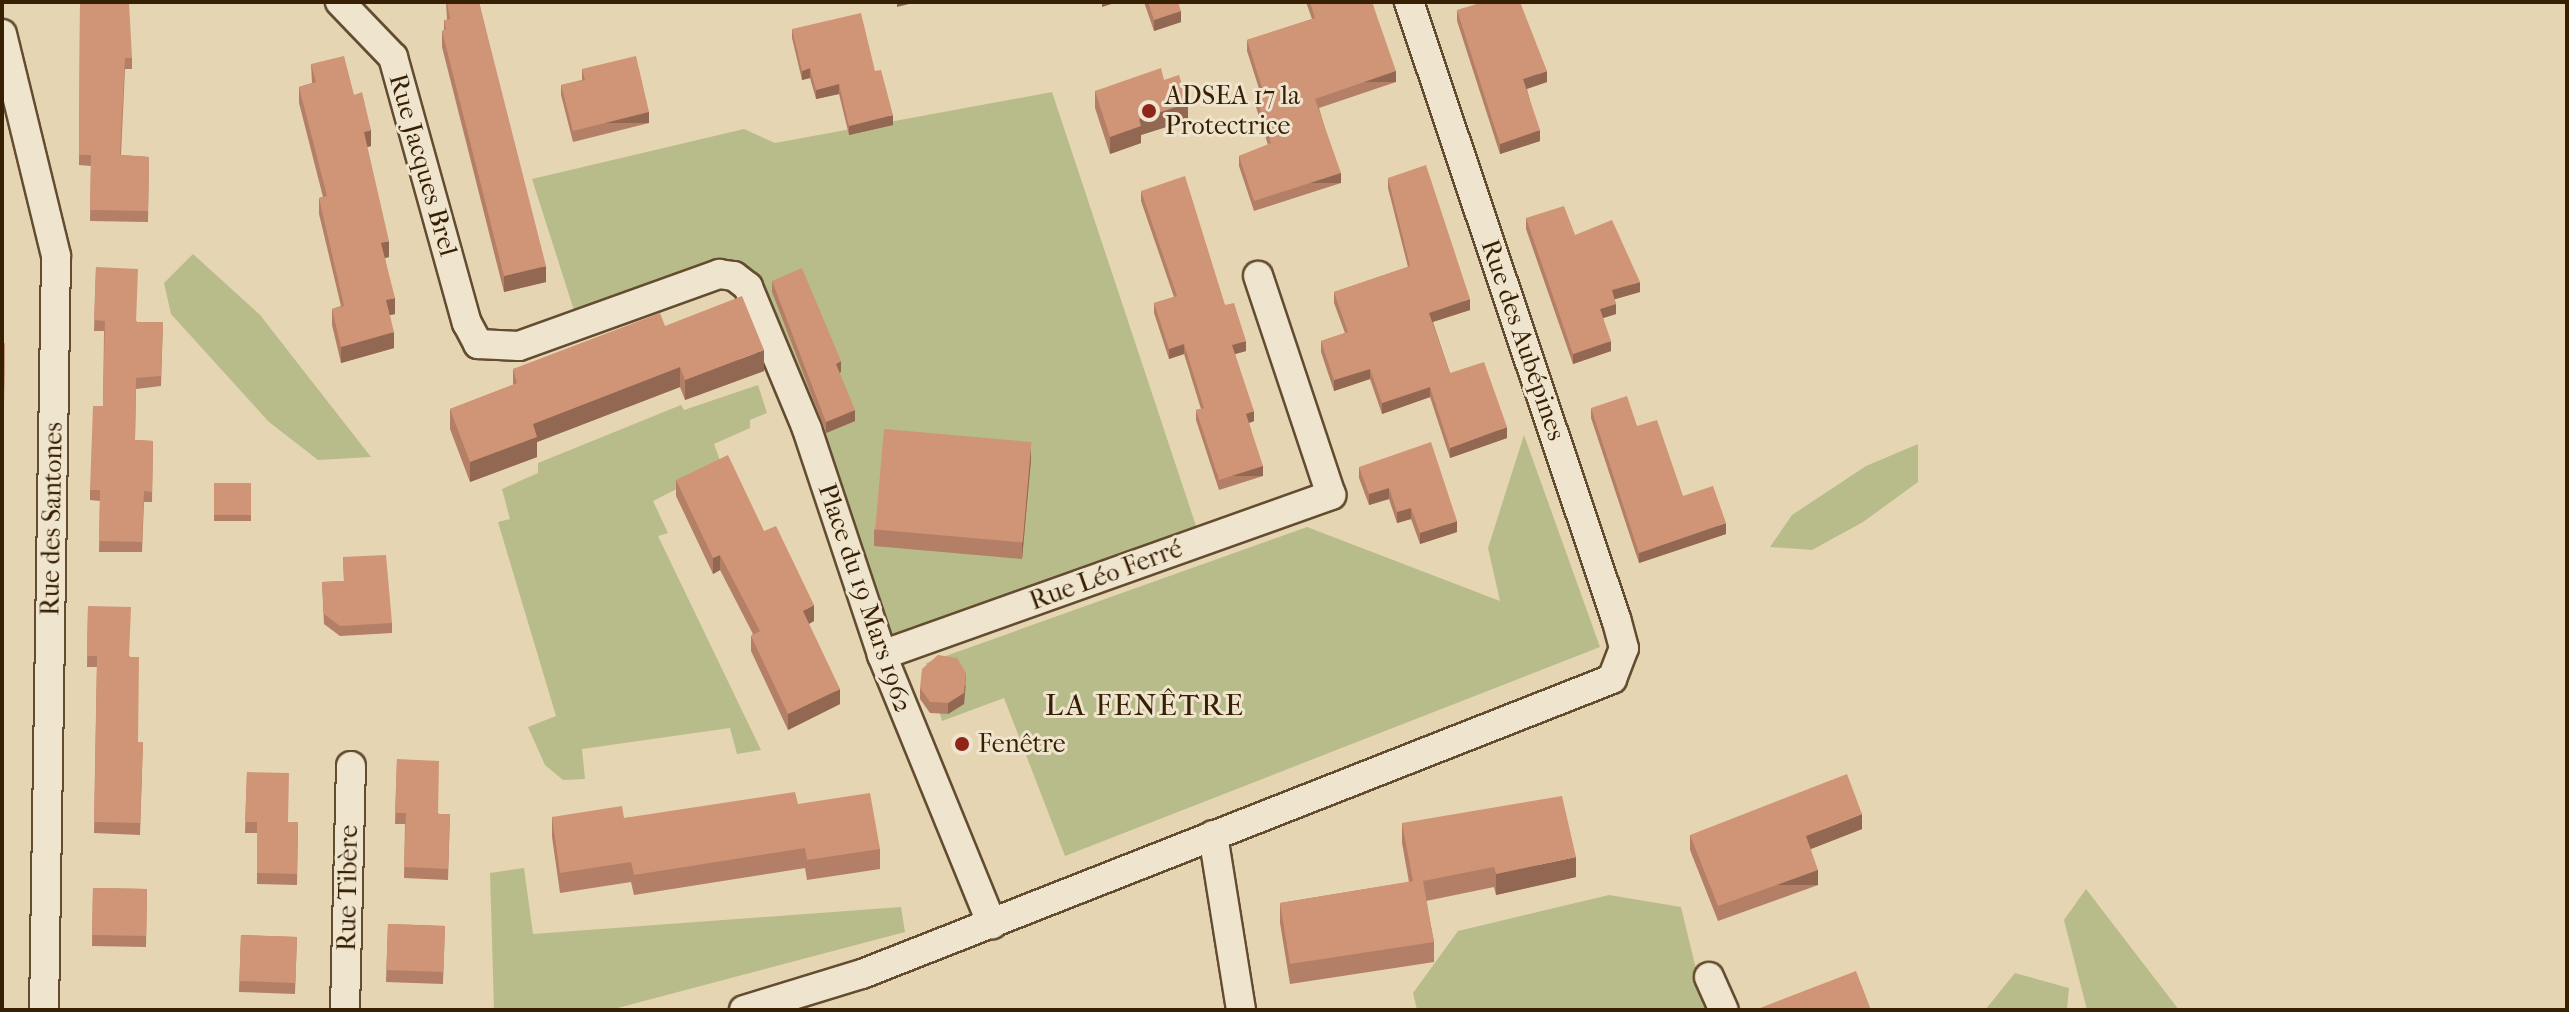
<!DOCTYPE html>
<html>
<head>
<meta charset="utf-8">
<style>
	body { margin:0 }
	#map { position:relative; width:2569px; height:1012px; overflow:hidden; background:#e6d5b2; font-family:"IM FELL French Canon",serif }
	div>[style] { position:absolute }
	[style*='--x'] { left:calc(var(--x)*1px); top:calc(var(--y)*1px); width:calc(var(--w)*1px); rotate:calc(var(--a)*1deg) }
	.green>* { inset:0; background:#b8bc8a }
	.roads { filter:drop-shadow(2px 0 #634c30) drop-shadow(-2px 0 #634c30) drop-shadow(0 2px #634c30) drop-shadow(0 -2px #634c30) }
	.minor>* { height:28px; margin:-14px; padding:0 14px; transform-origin:14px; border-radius:14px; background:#efe4cd }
	.wall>* { inset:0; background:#b37f66; transform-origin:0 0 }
	.shaded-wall>* { inset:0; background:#926853; transform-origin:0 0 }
	.building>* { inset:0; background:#d09477; transform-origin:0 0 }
	.dots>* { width:22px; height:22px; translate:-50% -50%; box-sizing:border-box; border:4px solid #efe4cd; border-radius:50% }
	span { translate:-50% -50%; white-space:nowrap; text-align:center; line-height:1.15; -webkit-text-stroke:6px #efe4cd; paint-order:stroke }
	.poi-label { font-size:26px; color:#371f04 }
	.left { translate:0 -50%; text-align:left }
	.street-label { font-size:26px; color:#371f04 }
	.quarter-label { font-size:30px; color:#371f04; letter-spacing:2px }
	.frame { position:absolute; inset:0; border:4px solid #371f04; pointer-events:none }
</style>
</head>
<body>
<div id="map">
	<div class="green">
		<div style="clip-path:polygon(1052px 92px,1201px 541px,882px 655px,734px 276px,578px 323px,532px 179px,744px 129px,775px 143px)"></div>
		<div style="clip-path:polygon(193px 254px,260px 315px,371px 457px,318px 460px,269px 422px,171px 314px,164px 283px)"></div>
		<div style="clip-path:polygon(758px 385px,767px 413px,750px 420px,750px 428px,714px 444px,722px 466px,653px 501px,668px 533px,658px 536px,761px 750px,737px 754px,730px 728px,582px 749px,585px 779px,563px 780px,545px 765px,528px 727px,556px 716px,498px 522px,510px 519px,502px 489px,538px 473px,538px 463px,681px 405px,684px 410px)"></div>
		<div style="clip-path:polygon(1524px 435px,1600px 647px,1065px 856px,1004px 698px,942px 721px,926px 663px,1307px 527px,1500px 601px,1488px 548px)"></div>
		<div style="clip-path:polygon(1918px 444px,1918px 482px,1863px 522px,1812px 550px,1770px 547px,1792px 515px,1866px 466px)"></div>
		<div style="clip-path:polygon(524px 868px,533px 934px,901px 907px,905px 932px,610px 1010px,494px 1010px,490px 873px)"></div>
		<div style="clip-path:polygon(2086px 889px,2179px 1010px,2087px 1010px,2064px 920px)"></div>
		<div style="clip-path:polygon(1609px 895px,1681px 907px,1706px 1010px,1417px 1010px,1413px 993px,1458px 931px)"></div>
		<div style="clip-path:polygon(2015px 973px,2069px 988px,2067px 1010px,1985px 1010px)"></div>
	</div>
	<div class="roads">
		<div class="minor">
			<div style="--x:340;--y:2;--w:76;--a:46.1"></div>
			<div style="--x:393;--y:57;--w:276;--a:74.5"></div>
			<div style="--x:467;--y:323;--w:24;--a:62"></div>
			<div style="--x:478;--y:344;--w:41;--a:2.8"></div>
			<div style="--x:519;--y:346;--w:213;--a:-19.8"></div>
			<div style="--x:719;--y:274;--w:15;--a:8"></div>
			<div style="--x:734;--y:276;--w:18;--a:38"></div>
			<div style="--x:748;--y:287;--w:154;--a:67.4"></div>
			<div style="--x:807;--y:429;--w:238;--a:71.6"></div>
			<div style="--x:882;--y:655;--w:291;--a:67.8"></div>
			<div style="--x:2;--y:34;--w:228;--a:76.3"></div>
			<div style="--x:56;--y:256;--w:754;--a:90.91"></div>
			<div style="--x:882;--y:655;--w:477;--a:-19.6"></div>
			<div style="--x:1331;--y:495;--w:231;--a:-108.4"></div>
			<div style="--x:1213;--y:835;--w:177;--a:80.9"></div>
			<div style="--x:1709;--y:977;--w:36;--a:66"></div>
			<div style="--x:345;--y:1010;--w:244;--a:-88.6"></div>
			<div style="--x:744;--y:1010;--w:123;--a:-17"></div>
			<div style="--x:862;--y:974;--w:806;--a:-21.47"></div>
			<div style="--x:1612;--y:679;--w:33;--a:-69"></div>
			<div style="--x:1624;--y:648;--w:30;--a:-105"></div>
			<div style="--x:1616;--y:619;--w:651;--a:-108.55"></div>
		</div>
	</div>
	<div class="wall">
		<div style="clip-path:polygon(446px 2px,479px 2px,546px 282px,504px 292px,442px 47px,442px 31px,444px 30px,444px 20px,447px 20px)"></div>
		<div style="clip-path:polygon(1144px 2px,1178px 2px,1181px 22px,1154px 31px)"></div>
		<div style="clip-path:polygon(1306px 2px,1372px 2px,1396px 82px,1319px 108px,1341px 183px,1254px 211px,1239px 166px,1239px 156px,1268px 145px,1256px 107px,1256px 96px,1261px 95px,1247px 51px,1247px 40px,1312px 19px)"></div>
		<div style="clip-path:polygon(80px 3px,132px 58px,132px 69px,125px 69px,121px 155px,149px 157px,148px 222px,90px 221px,91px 166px,79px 165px)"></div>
		<div style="clip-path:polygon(1457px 10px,1547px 82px,1527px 89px,1540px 141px,1500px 154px,1457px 21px)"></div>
		<div style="clip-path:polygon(792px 29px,875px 71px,893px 125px,849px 135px,839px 94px,816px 99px,810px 78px,802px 80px,792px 38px)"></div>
		<div style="clip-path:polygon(311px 64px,354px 95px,371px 146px,367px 147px,389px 257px,385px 258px,395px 314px,390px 315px,394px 348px,341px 363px,332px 325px,332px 309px,341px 306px,319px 214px,319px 198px,323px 197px,299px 103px,299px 87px,312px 83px)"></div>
		<div style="clip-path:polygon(582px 69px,649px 123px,573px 142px,561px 95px,561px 85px,582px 80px)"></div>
		<div style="clip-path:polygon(1164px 80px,1188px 120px,1141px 135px,1141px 143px,1110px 154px,1095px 108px,1095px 91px)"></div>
		<div style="clip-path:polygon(1388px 178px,1470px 310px,1433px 322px,1450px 373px,1507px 438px,1450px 458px,1430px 397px,1382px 414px,1370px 379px,1334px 391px,1321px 352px,1321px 341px,1345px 333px,1334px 303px,1334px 292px,1408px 267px,1388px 188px)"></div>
		<div style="clip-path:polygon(1141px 191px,1225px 305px,1246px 351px,1235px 354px,1254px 421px,1249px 423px,1263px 476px,1219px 490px,1196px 420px,1196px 410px,1201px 409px,1184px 354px,1169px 359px,1154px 313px,1154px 303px,1174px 297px,1141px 201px)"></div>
		<div style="clip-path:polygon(1526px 218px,1575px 235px,1640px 292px,1615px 299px,1616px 314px,1603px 318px,1611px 351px,1573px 364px,1526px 229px)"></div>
		<div style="clip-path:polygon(96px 267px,137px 322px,163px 322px,161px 386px,136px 389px,135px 440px,153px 441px,152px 502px,144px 502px,142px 552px,99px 552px,100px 501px,90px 500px,90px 490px,103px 406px,104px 331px,94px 331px)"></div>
		<div style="clip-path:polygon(772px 281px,841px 372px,839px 373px,855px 421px,826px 433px,772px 292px)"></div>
		<div style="clip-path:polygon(665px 326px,764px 371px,685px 400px,680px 387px,537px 442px,537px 457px,470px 482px,450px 429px,450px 409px,513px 385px,513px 369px)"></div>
		<div style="clip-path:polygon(2px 343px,5px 343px,4px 405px,2px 405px)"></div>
		<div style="clip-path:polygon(1591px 408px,1637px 426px,1683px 496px,1726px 534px,1639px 563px,1591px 418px)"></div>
		<div style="clip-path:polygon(1031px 459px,1022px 559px,874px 546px,874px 530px)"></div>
		<div style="clip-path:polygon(1359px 467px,1457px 532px,1420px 544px,1411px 519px,1397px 523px,1389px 499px,1369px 505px,1359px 478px)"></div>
		<div style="clip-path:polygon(676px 480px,764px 531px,814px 621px,809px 624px,840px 704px,788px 730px,751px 651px,751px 636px,753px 634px,720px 570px,713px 574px,676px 496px)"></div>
		<div style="left:214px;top:483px;width:37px;height:38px"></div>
		<div style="clip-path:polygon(343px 557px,392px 623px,392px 633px,340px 636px,324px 624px,322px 582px,344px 581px)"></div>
		<div style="clip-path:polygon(88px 606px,130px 657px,138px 742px,143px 742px,140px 835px,94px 833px,97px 667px,87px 667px)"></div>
		<div style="clip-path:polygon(966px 685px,964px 704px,948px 714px,930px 713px,920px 699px,920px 688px)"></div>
		<div style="clip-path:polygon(397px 759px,439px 814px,450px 814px,448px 880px,404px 878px,405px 824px,395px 824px)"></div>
		<div style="clip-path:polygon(247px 772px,288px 822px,298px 822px,297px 885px,257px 884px,257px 833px,245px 833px)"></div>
		<div style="clip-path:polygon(798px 804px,880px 849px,880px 869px,807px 880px,805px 868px,634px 895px,631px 882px,560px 893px,552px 837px,552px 817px,624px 818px)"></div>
		<div style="clip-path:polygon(1402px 823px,1576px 877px,1496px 895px,1494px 887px,1426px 901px,1434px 942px,1434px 962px,1290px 984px,1280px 923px,1280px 903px,1409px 882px,1402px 843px)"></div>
		<div style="clip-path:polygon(1862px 829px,1810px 849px,1818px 885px,1718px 921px,1690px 850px,1690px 835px)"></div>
		<div style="left:93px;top:888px;width:54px;height:58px;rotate:1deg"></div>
		<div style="left:388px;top:924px;width:57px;height:58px;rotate:2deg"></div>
		<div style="left:241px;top:935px;width:56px;height:57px;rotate:2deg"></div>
	</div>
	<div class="shaded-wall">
		<div style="clip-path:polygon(897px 2px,917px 2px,897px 7px)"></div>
		<div style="clip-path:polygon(1102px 2px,1118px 2px,1102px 7px)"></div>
		<div style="clip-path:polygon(1181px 11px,1181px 22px,1154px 31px,1154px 20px)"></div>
		<div style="clip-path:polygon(810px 68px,810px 78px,802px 80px,802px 71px)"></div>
		<div style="left:1396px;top:71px;width:11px;height:86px;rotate:90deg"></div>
		<div style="clip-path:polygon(1547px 71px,1547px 82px,1523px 90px,1523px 79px)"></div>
		<div style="clip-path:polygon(839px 84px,839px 94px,816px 99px,816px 90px)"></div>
		<div style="clip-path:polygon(1188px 103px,1188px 120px,1141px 135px,1141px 143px,1110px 154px,1110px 137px,1139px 119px)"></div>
		<div style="left:649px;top:112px;width:11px;height:78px;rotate:90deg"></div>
		<div style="clip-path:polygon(893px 115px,893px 125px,849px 135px,849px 126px)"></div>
		<div style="clip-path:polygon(371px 130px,371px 146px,364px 148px,364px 132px)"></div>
		<div style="clip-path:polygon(1540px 130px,1540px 141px,1500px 154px,1500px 144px)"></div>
		<div style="left:1341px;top:173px;width:10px;height:91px;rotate:90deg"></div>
		<div style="clip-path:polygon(389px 241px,389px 257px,381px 259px,381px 243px)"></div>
		<div style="clip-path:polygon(546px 266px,546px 282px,504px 292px,504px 276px)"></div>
		<div style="clip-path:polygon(1640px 282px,1640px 292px,1612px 300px,1612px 290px)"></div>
		<div style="clip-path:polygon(395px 298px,395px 314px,386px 316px,386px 300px)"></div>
		<div style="clip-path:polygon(1470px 299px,1470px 310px,1429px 323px,1429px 313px)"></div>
		<div style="clip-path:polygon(1616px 304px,1616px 314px,1600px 319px,1600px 309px)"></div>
		<div style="clip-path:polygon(394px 332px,394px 348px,341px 363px,341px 347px)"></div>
		<div style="clip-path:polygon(1246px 341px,1246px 351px,1232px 355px,1232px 345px)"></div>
		<div style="clip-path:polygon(1611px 341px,1611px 351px,1573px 364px,1573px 354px)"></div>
		<div style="clip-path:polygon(1184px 344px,1184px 354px,1169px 359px,1169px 349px)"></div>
		<div style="clip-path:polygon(764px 350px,764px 371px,685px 400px,685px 380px)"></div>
		<div style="clip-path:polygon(841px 361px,841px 372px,836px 375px,836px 364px)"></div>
		<div style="clip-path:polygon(680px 367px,680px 387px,537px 442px,537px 457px,470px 482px,470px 462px,533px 424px)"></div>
		<div style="clip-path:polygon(1370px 369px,1370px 379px,1334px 391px,1334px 380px)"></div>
		<div style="clip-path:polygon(1430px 387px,1430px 397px,1382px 414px,1382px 403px)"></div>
		<div style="clip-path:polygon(855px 410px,855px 421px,826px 433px,826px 422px)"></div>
		<div style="clip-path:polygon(1254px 411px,1254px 421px,1246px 424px,1246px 414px)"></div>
		<div style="clip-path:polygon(1507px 427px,1507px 438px,1450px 458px,1450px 448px)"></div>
		<div style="clip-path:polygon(1031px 443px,1031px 459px,1022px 559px,1022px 543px)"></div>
		<div style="left:1263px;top:466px;width:10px;height:46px;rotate:90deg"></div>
		<div style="clip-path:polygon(1389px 488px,1389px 499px,1369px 505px,1369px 494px)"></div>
		<div style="clip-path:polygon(1411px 508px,1411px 519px,1397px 523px,1397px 512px)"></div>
		<div style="clip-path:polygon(1457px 521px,1457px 532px,1420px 544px,1420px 533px)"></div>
		<div style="clip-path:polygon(1726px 523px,1726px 534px,1639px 563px,1639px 553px)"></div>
		<div style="clip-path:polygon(720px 555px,720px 570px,713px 574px,713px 558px)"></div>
		<div style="clip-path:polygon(814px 605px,814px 621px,803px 627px,803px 611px)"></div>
		<div style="clip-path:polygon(966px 673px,964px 704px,948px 714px,948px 703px)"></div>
		<div style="clip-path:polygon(840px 689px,840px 704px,788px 730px,788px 714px)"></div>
		<div style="clip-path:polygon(1862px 814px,1862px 829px,1806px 851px,1806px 836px)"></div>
		<div style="clip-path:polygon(1576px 857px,1576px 877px,1496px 895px,1496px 874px)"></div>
		<div style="left:1818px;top:870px;width:15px;height:106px;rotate:90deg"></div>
	</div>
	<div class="building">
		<div style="clip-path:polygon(129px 2px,132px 58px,125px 58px,120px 155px,149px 157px,148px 211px,90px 210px,91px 155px,79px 155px,80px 3px)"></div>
		<div style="clip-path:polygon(447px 2px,479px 2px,546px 266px,504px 276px,442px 31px,446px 29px,444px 20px,450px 19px)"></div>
		<div style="clip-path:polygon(1148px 2px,1178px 2px,1181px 11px,1154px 20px)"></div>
		<div style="clip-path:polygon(1310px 2px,1372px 2px,1396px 71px,1315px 99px,1341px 173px,1254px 201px,1239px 156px,1271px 143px,1256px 96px,1264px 94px,1247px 40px,1315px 18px)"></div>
		<div style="clip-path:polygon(1483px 2px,1520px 2px,1547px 71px,1523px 79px,1540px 130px,1500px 144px,1457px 10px)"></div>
		<div style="clip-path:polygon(861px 13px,875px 71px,881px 70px,893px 115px,849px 126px,839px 84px,816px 90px,810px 68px,802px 71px,792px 29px)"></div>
		<div style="clip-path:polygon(344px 56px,354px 95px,362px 92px,371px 130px,364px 132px,389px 241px,381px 243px,395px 298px,386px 300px,394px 332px,341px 347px,332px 309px,344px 306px,319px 198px,327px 196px,299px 87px,316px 82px,311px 64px)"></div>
		<div style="clip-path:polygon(636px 56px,649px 112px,573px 131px,561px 85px,585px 80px,582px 69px)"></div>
		<div style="clip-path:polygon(1161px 68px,1164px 80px,1179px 75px,1188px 103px,1139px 119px,1141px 126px,1110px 137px,1095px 91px)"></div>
		<div style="clip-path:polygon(1426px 165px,1470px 299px,1429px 313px,1450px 373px,1484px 362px,1507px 427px,1450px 448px,1430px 387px,1382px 403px,1370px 369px,1334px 380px,1321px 341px,1348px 332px,1334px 292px,1410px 266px,1388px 178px)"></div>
		<div style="clip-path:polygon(1185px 176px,1225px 305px,1234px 303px,1246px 341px,1232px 345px,1254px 411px,1246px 414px,1263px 466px,1219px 480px,1196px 410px,1204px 408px,1184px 344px,1169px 349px,1154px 303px,1177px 296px,1141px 191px)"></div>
		<div style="clip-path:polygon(1564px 206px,1575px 235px,1612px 220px,1640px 282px,1612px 290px,1616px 304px,1600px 309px,1611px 341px,1573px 354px,1526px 218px)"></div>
		<div style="clip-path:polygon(96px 267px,138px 269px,136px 322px,163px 322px,161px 376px,136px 378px,135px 440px,153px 441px,152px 492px,144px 491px,142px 542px,99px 541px,100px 490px,90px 490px,93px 406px,103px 406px,105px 321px,94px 320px)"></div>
		<div style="clip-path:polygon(802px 268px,841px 361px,836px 364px,855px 410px,826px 422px,772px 281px)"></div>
		<div style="clip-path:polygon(742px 296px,764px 350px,685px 380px,680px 367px,533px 424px,537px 437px,470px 462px,450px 409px,517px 383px,513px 369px,660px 313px,665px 326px)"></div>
		<div style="clip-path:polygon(2px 343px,5px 343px,4px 394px,2px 394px)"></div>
		<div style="clip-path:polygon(1627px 396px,1637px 426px,1657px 420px,1683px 496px,1713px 486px,1726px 523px,1639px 553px,1591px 408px)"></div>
		<div style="left:884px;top:429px;width:148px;height:101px;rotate:5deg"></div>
		<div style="clip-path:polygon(1431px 442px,1457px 521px,1420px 533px,1411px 508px,1397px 512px,1389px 488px,1369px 494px,1359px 467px)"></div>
		<div style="clip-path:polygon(728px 455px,764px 531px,776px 526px,814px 605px,803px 611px,840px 689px,788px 714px,751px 636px,760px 631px,720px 555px,713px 558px,676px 480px)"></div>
		<div style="left:214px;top:483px;width:37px;height:32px"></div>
		<div style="clip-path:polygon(386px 555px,392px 623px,340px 626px,324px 614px,322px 582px,344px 581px,343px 557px)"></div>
		<div style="clip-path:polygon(88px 606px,131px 607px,129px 657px,139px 657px,138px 742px,143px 742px,140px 823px,94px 822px,97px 656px,87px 656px)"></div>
		<div style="clip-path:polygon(938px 655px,957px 658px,966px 673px,964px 693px,948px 703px,930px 702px,920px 688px,922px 669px)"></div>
		<div style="clip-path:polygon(397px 759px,439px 761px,438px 814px,450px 814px,448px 869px,404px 867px,406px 813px,395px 813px)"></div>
		<div style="clip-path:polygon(247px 772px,289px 773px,288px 822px,298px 822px,297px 874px,257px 873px,257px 822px,245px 822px)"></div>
		<div style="clip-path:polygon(1847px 774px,1862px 814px,1806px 836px,1818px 870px,1718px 906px,1690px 835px)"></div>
		<div style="clip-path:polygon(795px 792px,798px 804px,870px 793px,880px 849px,807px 860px,805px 848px,634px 875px,631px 862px,560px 873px,552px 817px,622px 806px,624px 818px)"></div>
		<div style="clip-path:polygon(1562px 796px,1576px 857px,1496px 874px,1494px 867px,1423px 881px,1434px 942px,1290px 964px,1280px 903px,1413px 881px,1402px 823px)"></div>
		<div style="left:93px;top:888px;width:54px;height:47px;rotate:1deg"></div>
		<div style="left:388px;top:924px;width:57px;height:46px;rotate:2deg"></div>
		<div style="left:241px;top:935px;width:56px;height:46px;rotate:2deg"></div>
		<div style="clip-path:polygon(1856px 971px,1871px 1010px,1755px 1010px)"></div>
	</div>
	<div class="dots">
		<div style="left:1149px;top:111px;background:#8f2418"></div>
		<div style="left:962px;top:744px;background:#8f2418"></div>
	</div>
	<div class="poi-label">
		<span class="left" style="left:1165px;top:111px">ADSEA 17 la<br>Protectrice</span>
		<span class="left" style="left:978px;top:744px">Fenêtre</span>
	</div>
	<div class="street-label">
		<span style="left:423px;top:165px;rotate:74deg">Rue Jacques Brel</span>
		<span style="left:1523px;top:340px;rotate:71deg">Rue des Aubépines</span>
		<span style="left:52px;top:519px;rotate:-89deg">Rue des Santones</span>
		<span style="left:1106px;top:575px;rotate:-20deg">Rue Léo Ferré</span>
		<span style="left:865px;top:598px;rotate:71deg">Place du 19 Mars 1962</span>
		<span style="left:348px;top:888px;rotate:-89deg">Rue Tibère</span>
	</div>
	<div class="quarter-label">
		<span style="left:1145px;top:706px">LA FENÊTRE</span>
	</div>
	<div class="frame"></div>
</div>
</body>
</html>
